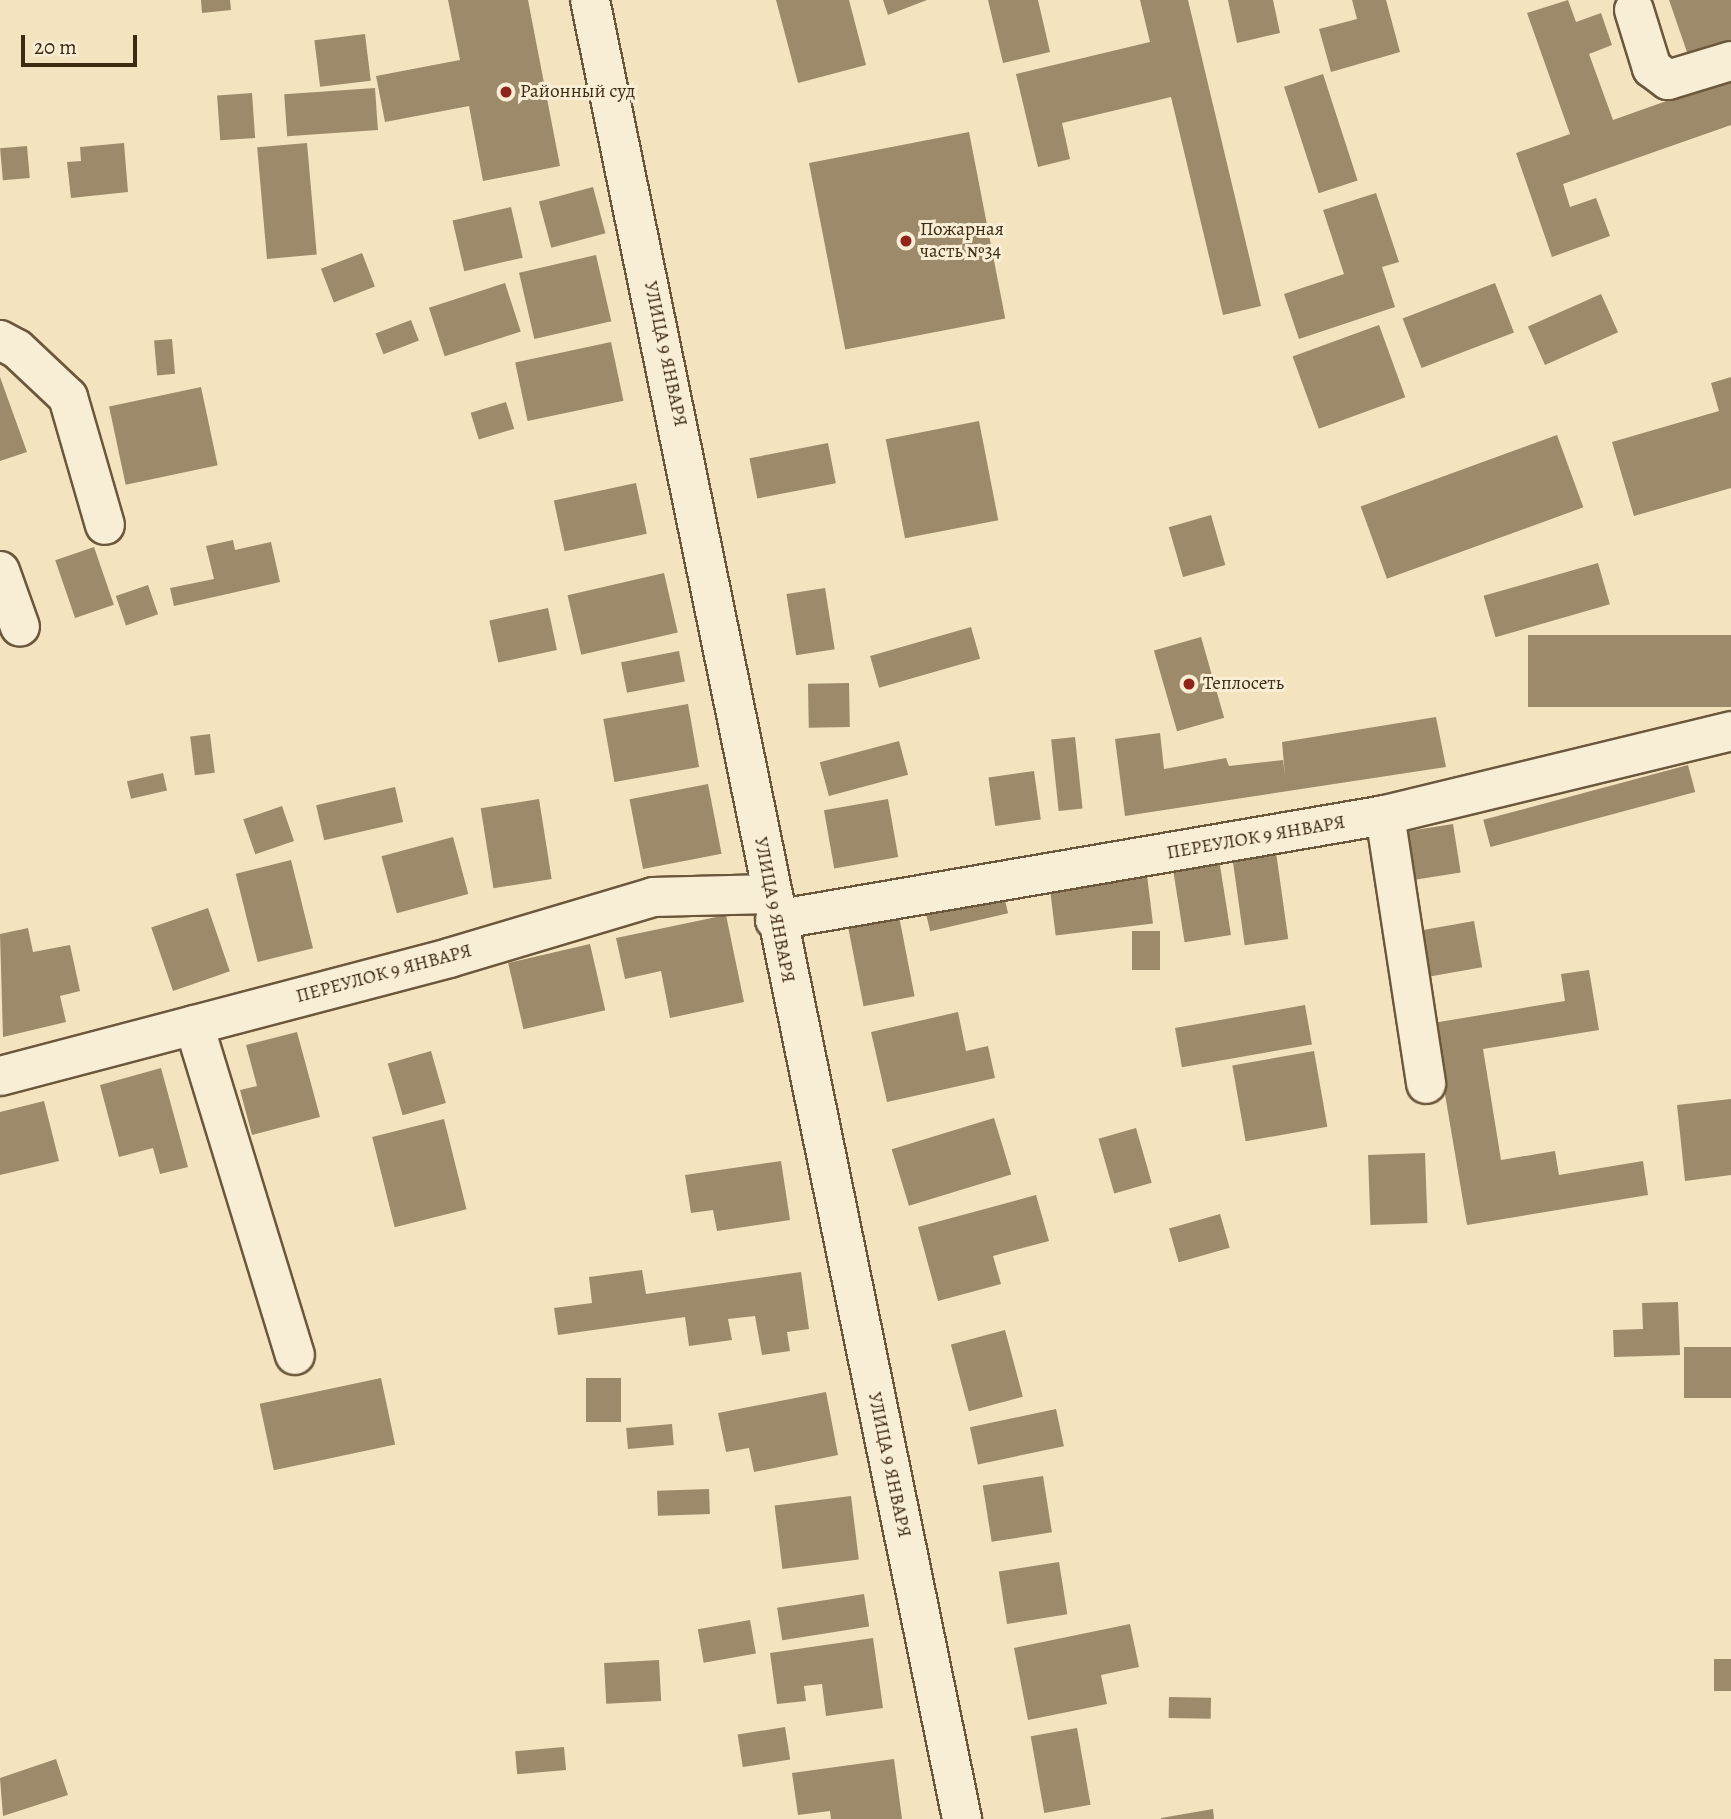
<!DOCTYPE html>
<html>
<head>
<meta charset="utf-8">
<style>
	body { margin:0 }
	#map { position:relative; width:1731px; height:1819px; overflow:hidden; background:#f4e3bf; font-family:Alegreya,serif }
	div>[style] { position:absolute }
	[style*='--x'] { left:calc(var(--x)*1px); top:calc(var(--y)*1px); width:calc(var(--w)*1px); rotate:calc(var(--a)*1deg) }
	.building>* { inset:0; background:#9c8a6b; transform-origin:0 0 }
	.roads { filter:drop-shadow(2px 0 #6b583c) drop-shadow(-2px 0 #6b583c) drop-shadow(0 2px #6b583c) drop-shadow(0 -2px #6b583c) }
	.minor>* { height:38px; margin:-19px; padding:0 19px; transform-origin:19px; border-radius:19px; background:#f8edd5 }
	.dots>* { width:19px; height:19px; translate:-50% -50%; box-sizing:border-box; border:4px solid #f8edd5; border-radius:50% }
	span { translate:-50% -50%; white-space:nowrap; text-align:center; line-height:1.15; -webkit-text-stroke:6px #f8edd5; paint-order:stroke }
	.poi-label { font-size:19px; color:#3d2a11 }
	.left { translate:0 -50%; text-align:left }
	.street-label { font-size:19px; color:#3d2a11 }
	.scale { position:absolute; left:21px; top:35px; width:116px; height:32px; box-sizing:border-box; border:4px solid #3d2a11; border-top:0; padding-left:9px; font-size:21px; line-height:24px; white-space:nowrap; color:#3d2a11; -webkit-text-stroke:5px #f8edd5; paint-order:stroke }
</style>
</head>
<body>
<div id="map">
	<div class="building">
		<div style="clip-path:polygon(201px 0,230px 0,231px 10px,202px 13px)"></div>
		<div style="clip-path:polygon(448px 0,528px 0,560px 166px,483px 181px,469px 106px,385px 122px,376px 76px,460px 60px)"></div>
		<div style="clip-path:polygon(776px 0,849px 0,866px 65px,798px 83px)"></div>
		<div style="clip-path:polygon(883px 0,927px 0,888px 15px)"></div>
		<div style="clip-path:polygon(988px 0,1038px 0,1050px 52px,1003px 63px)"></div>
		<div style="clip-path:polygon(1140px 0,1188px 0,1261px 306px,1223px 315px,1171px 97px,1062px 123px,1070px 159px,1038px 167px,1016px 74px,1150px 42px)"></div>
		<div style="clip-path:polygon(1228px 0,1273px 0,1280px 33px,1237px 43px)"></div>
		<div style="clip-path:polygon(1352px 0,1386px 0,1400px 52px,1331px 72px,1319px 29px,1357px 19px)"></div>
		<div style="clip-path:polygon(1568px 0,1576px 22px,1601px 13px,1612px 45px,1589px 54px,1613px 120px,1731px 78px,1731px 125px,1563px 184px,1570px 207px,1596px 198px,1610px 236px,1552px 257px,1516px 153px,1570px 134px,1527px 13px)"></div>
		<div style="clip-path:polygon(1669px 0,1731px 0,1731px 41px,1688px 55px)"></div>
		<div style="left:365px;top:34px;width:47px;height:51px;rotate:83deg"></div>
		<div style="left:1323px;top:74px;width:112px;height:41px;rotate:72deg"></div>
		<div style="left:375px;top:88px;width:42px;height:91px;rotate:86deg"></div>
		<div style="left:252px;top:93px;width:45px;height:35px;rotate:86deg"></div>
		<div style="left:969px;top:132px;width:190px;height:163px;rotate:79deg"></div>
		<div style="clip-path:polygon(124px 143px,128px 192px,71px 198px,67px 162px,81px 161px,80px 147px)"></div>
		<div style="left:307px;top:143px;width:112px;height:50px;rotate:85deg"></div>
		<div style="left:27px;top:146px;width:32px;height:27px;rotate:85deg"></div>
		<div style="left:593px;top:187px;width:48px;height:56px;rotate:75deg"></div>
		<div style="clip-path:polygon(1376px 193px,1399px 262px,1382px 267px,1395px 307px,1299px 339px,1284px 294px,1344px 274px,1323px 210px)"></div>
		<div style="left:511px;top:207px;width:52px;height:60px;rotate:77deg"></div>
		<div style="left:362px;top:253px;width:36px;height:44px;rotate:69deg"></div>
		<div style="left:596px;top:255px;width:68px;height:79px;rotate:77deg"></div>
		<div style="left:505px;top:283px;width:51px;height:80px;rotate:72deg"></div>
		<div style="left:1495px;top:283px;width:53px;height:99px;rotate:69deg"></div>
		<div style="left:1601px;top:294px;width:42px;height:80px;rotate:66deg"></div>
		<div style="left:411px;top:320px;width:22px;height:38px;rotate:69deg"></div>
		<div style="left:1379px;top:325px;width:77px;height:92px;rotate:70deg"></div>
		<div style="left:172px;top:339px;width:35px;height:18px;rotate:85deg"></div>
		<div style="left:611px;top:342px;width:60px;height:98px;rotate:78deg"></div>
		<div style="clip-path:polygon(0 377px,27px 452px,0 461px)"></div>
		<div style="clip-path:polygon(1731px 377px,1731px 488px,1634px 516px,1612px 442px,1719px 411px,1711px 383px)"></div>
		<div style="left:201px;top:387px;width:80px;height:94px;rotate:78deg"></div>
		<div style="left:506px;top:402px;width:28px;height:37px;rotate:73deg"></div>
		<div style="left:979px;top:421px;width:101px;height:95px;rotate:79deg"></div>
		<div style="left:1557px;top:435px;width:77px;height:209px;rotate:70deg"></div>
		<div style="left:828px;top:443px;width:41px;height:80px;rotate:79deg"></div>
		<div style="left:636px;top:483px;width:52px;height:84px;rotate:78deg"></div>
		<div style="left:1211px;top:515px;width:52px;height:44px;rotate:74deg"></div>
		<div style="clip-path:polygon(233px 540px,235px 550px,271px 542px,280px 582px,174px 606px,170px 588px,214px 579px,206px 546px)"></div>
		<div style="left:94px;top:547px;width:61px;height:41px;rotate:71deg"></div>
		<div style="left:1598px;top:563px;width:43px;height:119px;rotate:74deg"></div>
		<div style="left:664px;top:573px;width:61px;height:99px;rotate:77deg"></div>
		<div style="left:148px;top:585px;width:31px;height:34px;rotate:71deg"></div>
		<div style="left:825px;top:588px;width:62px;height:39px;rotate:81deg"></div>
		<div style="left:548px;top:608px;width:43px;height:60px;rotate:78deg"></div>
		<div style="left:971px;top:627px;width:33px;height:105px;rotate:74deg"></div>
		<div style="left:1731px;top:635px;width:72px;height:203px;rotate:90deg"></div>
		<div style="left:1201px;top:637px;width:84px;height:49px;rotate:74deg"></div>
		<div style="left:679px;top:651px;width:31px;height:59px;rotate:79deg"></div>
		<div style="left:849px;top:683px;width:44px;height:41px;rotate:89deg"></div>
		<div style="left:688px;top:704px;width:64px;height:86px;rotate:80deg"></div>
		<div style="clip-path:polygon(1436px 717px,1446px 767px,1125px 816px,1115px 739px,1160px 733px,1164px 769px,1226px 758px,1229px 766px,1283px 760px,1285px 776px,1282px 742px)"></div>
		<div style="left:210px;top:734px;width:39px;height:20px;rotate:83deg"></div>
		<div style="left:1075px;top:737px;width:72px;height:24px;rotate:84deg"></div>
		<div style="left:899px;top:741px;width:35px;height:82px;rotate:75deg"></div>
		<div style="left:1688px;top:765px;width:28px;height:212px;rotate:75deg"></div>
		<div style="left:1034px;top:771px;width:49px;height:46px;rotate:82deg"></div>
		<div style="left:163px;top:773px;width:18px;height:37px;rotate:77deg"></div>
		<div style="left:708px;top:784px;width:71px;height:80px;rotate:79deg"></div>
		<div style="left:395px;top:787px;width:36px;height:81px;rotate:77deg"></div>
		<div style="left:539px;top:799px;width:81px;height:59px;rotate:81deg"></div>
		<div style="left:888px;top:799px;width:59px;height:65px;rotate:80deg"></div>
		<div style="left:282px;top:806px;width:37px;height:41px;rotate:71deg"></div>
		<div style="left:1453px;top:824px;width:49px;height:56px;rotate:81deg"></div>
		<div style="left:453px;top:837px;width:59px;height:74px;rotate:75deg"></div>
		<div style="left:1275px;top:845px;width:95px;height:44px;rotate:82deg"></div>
		<div style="left:1218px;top:853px;width:83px;height:47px;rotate:81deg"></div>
		<div style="left:291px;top:860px;width:91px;height:57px;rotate:76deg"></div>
		<div style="left:1146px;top:867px;width:57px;height:98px;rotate:83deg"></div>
		<div style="left:1002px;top:887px;width:27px;height:80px;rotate:77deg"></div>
		<div style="left:897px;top:906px;width:92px;height:52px;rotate:79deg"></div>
		<div style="left:208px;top:908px;width:67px;height:60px;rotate:71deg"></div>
		<div style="clip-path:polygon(726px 915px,744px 1002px,670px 1018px,661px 971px,625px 979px,616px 938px)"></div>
		<div style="left:1474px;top:921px;width:47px;height:56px;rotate:80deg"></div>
		<div style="clip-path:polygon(28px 928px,33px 952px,70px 945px,80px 991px,60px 996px,66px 1022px,3px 1037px,0 934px)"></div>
		<div style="left:1132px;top:931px;width:28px;height:39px"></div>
		<div style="left:590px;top:944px;width:68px;height:84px;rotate:77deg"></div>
		<div style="clip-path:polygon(1589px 970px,1599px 1030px,1483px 1049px,1501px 1160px,1555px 1151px,1559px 1175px,1643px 1161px,1648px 1195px,1467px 1225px,1433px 1023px,1565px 1001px,1561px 974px)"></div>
		<div style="left:1305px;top:1005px;width:40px;height:132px;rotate:80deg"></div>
		<div style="clip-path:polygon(958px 1012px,966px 1051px,988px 1046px,995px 1078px,887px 1102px,871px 1032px)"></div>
		<div style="clip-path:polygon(297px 1032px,320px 1117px,252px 1135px,240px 1090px,257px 1086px,246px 1045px)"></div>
		<div style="left:431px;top:1051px;width:54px;height:45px;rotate:74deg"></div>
		<div style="left:1314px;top:1051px;width:77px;height:83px;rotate:80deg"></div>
		<div style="clip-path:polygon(161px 1068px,188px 1167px,160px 1174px,153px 1148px,119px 1157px,100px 1085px)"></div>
		<div style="clip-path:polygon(1731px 1099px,1731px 1175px,1685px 1181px,1677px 1105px)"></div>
		<div style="clip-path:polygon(44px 1101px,59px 1161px,0 1175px,0 1112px)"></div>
		<div style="left:994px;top:1118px;width:59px;height:107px;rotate:73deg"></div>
		<div style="left:444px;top:1119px;width:93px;height:74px;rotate:76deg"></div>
		<div style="left:1136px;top:1128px;width:57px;height:39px;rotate:74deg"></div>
		<div style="left:1425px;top:1153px;width:70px;height:57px;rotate:88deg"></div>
		<div style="clip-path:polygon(781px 1161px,790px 1220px,717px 1231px,713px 1210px,691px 1213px,685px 1175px)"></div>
		<div style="clip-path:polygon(1036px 1195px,1049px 1241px,993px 1256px,1001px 1284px,938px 1301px,918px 1227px)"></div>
		<div style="left:1220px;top:1214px;width:35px;height:53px;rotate:74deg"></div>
		<div style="clip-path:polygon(642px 1270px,646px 1294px,801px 1272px,809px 1329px,787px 1332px,790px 1351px,762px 1355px,755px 1316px,728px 1319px,732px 1340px,689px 1346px,685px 1317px,558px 1335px,554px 1308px,592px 1303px,589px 1277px)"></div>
		<div style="clip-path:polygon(1678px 1302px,1680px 1355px,1614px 1357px,1613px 1330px,1643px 1329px,1642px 1303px)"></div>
		<div style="left:1005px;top:1330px;width:69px;height:56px;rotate:75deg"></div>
		<div style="left:1731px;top:1347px;width:51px;height:47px;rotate:90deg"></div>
		<div style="left:381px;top:1378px;width:68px;height:124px;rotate:78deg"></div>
		<div style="left:586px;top:1378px;width:35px;height:44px"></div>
		<div style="clip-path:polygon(826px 1392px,838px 1455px,754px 1472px,749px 1448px,726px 1452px,718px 1413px)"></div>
		<div style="left:1056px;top:1409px;width:38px;height:88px;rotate:78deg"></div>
		<div style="left:672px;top:1424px;width:21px;height:46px;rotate:85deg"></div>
		<div style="left:1043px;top:1476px;width:57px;height:61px;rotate:81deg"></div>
		<div style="left:709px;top:1489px;width:25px;height:52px;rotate:88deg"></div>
		<div style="left:851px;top:1496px;width:64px;height:77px;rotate:83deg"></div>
		<div style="left:1059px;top:1562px;width:53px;height:61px;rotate:81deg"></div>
		<div style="left:864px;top:1594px;width:33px;height:88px;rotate:81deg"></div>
		<div style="left:750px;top:1620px;width:34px;height:53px;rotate:80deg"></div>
		<div style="clip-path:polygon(1130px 1624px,1139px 1667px,1101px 1675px,1107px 1704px,1028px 1720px,1014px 1648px)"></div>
		<div style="clip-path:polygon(873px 1638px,883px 1708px,826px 1716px,822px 1684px,804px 1686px,806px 1701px,777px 1704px,770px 1653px)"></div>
		<div style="left:1731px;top:1659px;width:32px;height:17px;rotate:90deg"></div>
		<div style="left:659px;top:1660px;width:41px;height:55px;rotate:87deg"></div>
		<div style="left:1169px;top:1697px;width:42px;height:21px;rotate:1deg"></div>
		<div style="left:785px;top:1727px;width:33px;height:48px;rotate:81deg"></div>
		<div style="left:1077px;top:1728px;width:78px;height:47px;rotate:80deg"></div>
		<div style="left:564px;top:1747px;width:23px;height:49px;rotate:85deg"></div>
		<div style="clip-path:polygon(56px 1759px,68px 1795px,3px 1816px,0 1778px)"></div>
		<div style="clip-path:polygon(894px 1759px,902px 1819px,831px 1819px,830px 1811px,798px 1815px,792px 1773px)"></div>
		<div style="clip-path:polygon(1213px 1809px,1214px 1819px,1161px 1819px,1161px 1818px)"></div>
	</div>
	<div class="roads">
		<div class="minor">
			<div style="--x:590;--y:0;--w:1857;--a:78.44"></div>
			<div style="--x:1634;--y:10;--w:61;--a:72.8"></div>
			<div style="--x:1652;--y:68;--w:20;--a:37"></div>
			<div style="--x:1668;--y:80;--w:66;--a:-16.8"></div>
			<div style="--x:0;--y:340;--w:19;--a:28"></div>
			<div style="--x:17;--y:349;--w:70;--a:43.3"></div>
			<div style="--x:68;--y:397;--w:133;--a:73.9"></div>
			<div style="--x:0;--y:571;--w:59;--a:70.3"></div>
			<div style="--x:1385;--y:815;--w:272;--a:81.3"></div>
			<div style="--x:775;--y:920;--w:619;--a:-9.77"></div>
			<div style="--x:1385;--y:815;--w:356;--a:-13.6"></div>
			<div style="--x:194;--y:1025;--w:345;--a:73"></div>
			<div style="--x:0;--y:1076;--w:464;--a:-14.7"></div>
			<div style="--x:449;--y:958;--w:213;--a:-16.6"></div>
			<div style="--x:653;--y:897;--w:117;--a:-1.5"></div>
		</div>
	</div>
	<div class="dots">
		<div style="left:506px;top:92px;background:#8f2418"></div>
		<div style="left:906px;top:241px;background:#8f2418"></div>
		<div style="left:1189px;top:684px;background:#8f2418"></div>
	</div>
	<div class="poi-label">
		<span class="left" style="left:520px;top:92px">Районный суд</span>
		<span class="left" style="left:920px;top:241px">Пожарная<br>часть №34</span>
		<span class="left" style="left:1203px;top:684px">Теплосеть</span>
	</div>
	<div class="street-label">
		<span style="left:665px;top:354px;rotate:78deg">УЛИЦА 9 ЯНВАРЯ</span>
		<span style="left:1256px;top:838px;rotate:-10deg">ПЕРЕУЛОК 9 ЯНВАРЯ</span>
		<span style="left:774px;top:910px;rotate:79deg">УЛИЦА 9 ЯНВАРЯ</span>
		<span style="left:384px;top:974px;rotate:-15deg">ПЕРЕУЛОК 9 ЯНВАРЯ</span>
		<span style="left:889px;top:1465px;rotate:78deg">УЛИЦА 9 ЯНВАРЯ</span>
	</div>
	<div class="scale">20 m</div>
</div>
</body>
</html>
